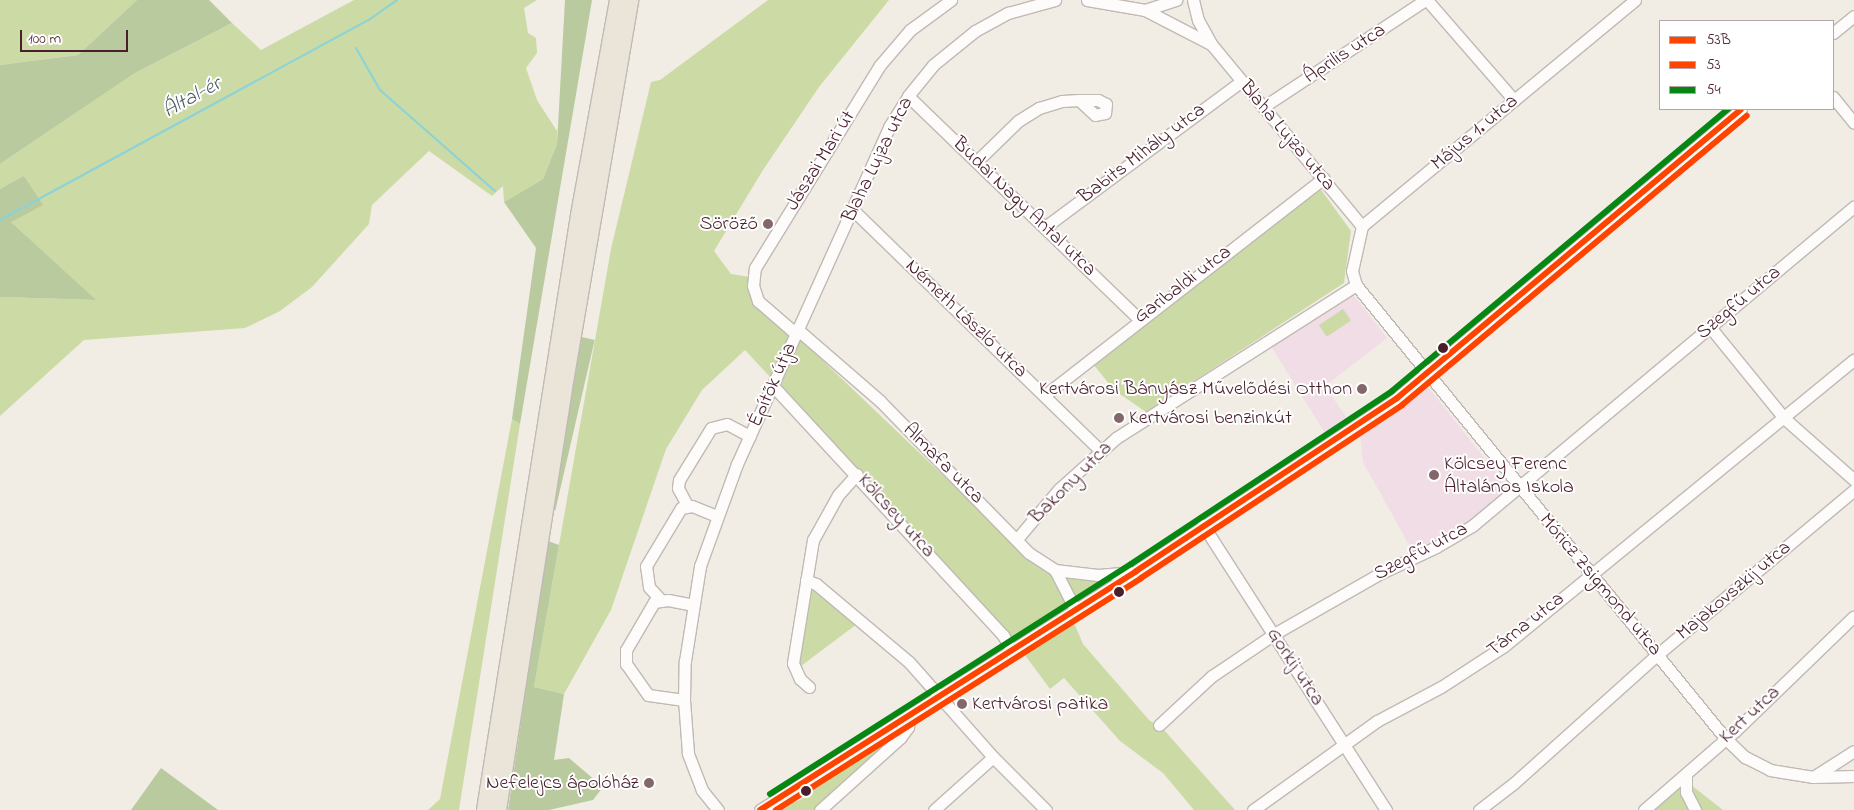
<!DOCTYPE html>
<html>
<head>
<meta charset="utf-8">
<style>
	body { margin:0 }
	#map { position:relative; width:1854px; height:810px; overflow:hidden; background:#f1ede5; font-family:"Indie Flower",sans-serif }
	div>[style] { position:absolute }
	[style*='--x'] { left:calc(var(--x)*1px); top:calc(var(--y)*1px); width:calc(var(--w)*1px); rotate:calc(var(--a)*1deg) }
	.built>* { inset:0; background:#f0dde5 }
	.green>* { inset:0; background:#ccdaa5; transform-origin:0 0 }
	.forest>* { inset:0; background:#b8ca9e; transform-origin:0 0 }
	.stream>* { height:2px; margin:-1px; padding:0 1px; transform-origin:1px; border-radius:1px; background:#89d3d9 }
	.roads { filter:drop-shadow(1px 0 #c0b9b5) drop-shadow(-1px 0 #c0b9b5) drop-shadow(0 1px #c0b9b5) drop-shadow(0 -1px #c0b9b5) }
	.minor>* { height:11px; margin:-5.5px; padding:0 5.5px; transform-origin:5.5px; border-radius:5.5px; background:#fdfcfb }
	.highway>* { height:16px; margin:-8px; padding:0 8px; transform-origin:8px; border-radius:8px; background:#ebe4d8 }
	.bus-1>* { height:6px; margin:-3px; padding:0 3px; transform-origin:3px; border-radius:3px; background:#f40 }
	.bus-2>* { height:6px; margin:-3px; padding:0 3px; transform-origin:3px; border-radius:3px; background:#f40 }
	.bus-3>* { height:6px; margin:-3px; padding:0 3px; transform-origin:3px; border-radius:3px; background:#068613 }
	.dots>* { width:14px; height:14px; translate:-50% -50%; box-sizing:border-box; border:2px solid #fff; border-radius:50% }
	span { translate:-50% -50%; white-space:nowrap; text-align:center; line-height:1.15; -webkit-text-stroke:4px #fff; paint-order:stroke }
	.street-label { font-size:20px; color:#4a1f2b }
	.poi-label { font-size:20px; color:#4a1f2b }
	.right { translate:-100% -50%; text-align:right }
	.left { translate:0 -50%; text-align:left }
	.water-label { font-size:21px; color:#505a66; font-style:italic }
	.legend { position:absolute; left:1659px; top:20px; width:175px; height:90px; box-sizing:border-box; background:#fff; border:1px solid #b7a5aa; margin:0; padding:6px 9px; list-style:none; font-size:15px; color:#4a1f2b }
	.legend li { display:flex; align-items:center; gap:10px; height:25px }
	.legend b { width:25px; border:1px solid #b7a5aa }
	.scale { position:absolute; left:20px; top:30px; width:108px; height:22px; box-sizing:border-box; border:2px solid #4a1f2b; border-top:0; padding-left:6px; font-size:15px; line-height:18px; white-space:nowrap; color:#4a1f2b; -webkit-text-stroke:4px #fff; paint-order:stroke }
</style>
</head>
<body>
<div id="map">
	<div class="built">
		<div style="clip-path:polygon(1353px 294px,1387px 338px,1325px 386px,1346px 417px,1325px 433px,1271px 346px)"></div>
		<div style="clip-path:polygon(1425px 383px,1508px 488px,1469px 523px,1413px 552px,1363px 462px,1360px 434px)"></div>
	</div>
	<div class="green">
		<div style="clip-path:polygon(0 0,137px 0,78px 55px,0 65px)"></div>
		<div style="clip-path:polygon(354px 0,537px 0,524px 8px,528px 33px,536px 38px,537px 53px,526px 68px,537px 100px,557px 131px,557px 144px,543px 179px,504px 202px,503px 186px,492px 196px,429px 151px,372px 205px,369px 224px,312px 287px,280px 311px,245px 328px,84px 340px,0 416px,0 297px,95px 300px,11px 222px,25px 176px,0 189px,0 164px,135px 73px,232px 23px,261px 50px)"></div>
		<div style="clip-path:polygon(768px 0,889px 0,819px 87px,763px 170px,714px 251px,731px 274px,750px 277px,751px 287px,797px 336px,1038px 566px,1051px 574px,1113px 578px,1113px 582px,1068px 609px,1083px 644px,1149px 720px,1164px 730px,1235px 810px,1194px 810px,1163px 773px,1120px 741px,1064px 678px,1050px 689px,1013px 639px,745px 350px,702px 390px,666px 449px,611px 610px,564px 694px,534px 687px,611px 249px,651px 82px,660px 80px)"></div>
		<div style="clip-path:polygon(1319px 187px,1351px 231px,1344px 283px,1146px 412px,1114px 390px,1093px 364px)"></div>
		<div style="left:1343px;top:309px;width:14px;height:29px;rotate:56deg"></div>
		<div style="clip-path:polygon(512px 419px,520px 424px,459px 810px,428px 810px,440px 799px)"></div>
		<div style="clip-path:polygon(809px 584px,861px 621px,797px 669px)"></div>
		<div style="clip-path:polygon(909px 723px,815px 810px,771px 810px,800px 800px,811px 793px,824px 776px)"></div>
		<div style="clip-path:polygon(1686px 781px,1723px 810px,1654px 810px)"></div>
	</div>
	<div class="forest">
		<div style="clip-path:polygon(137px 0,209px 0,232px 23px,135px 73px,0 164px,0 65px,78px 55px)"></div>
		<div style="clip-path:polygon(565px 0,592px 0,520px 424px,512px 419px,536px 248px,504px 202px,543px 179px,557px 144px)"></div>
		<div style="clip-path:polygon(24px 176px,43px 205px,11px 222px,96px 300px,0 297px,0 189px)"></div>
		<div style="left:582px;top:337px;width:13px;height:175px;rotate:13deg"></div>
		<div style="clip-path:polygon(548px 541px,559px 545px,534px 687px,564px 694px,554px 760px,569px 758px,603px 787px,593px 800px,549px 810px,508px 810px)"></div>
		<div style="clip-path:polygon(161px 768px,218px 810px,131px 810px)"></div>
	</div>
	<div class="stream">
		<div style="--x:356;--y:48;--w:48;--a:60.3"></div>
		<div style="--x:380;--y:90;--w:153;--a:41.3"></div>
		<div style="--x:0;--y:220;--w:421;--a:-28.5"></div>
		<div style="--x:370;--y:19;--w:33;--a:-35"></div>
	</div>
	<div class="roads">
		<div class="minor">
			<div style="--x:1087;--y:0;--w:59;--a:9.8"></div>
			<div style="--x:1145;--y:10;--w:72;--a:27.3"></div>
			<div style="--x:1193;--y:0;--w:21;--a:76"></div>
			<div style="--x:1198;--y:20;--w:29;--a:61"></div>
			<div style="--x:1212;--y:45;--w:235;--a:50.4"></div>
			<div style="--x:1427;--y:0;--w:133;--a:49"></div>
			<div style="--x:1635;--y:0;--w:354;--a:140.4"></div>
			<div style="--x:1362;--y:226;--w:46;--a:102.5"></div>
			<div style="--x:1352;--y:271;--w:15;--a:74"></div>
			<div style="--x:1356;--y:285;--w:584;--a:50.83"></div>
			<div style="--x:1725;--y:738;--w:28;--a:44"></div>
			<div style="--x:1745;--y:757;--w:28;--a:27"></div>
			<div style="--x:1770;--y:770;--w:44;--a:9.2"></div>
			<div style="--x:1813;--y:777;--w:41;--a:-1.4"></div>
			<div style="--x:1145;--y:10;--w:33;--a:-18"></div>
			<div style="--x:1833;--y:33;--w:27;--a:-39"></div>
			<div style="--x:908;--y:96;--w:321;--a:44"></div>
			<div style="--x:1833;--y:97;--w:33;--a:51"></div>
			<div style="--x:1263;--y:107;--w:194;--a:-33.4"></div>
			<div style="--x:977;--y:161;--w:57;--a:-44.3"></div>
			<div style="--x:1018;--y:121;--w:25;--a:-32"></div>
			<div style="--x:1039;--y:108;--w:24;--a:-17"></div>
			<div style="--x:1062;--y:101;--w:17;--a:-3"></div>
			<div style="--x:1079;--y:100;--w:19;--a:0"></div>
			<div style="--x:1098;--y:100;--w:9;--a:27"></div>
			<div style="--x:1106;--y:104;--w:9;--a:96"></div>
			<div style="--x:1105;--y:113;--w:10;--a:169"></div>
			<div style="--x:1095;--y:115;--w:22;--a:-137"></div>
			<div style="--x:853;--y:210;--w:344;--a:44.2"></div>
			<div style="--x:1045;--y:227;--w:243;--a:-36.6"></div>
			<div style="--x:1710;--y:327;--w:117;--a:50.9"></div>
			<div style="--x:1784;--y:418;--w:94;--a:41.5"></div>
			<div style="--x:797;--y:329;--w:110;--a:40.9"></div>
			<div style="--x:880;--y:401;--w:213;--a:45.6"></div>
			<div style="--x:1029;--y:553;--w:31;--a:33"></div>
			<div style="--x:1055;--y:570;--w:44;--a:62.9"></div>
			<div style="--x:795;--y:333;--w:49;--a:-139.1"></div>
			<div style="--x:758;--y:301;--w:16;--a:-108"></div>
			<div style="--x:753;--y:286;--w:18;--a:-84"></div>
			<div style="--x:755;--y:268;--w:238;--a:-58.4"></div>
			<div style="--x:880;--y:65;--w:46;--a:-49.4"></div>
			<div style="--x:910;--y:30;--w:51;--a:-36.2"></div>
			<div style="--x:773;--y:386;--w:339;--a:47.3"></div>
			<div style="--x:1003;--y:635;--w:18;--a:61"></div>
			<div style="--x:1045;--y:395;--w:353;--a:-37.9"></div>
			<div style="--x:687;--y:505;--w:19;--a:-118"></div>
			<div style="--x:678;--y:488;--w:8;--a:-83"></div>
			<div style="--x:679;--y:480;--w:61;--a:-58.4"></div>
			<div style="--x:711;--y:428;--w:16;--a:-14"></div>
			<div style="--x:727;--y:424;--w:26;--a:28"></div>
			<div style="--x:1203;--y:525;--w:339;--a:57.3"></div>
			<div style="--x:1017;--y:539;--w:65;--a:-50"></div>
			<div style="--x:1059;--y:489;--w:76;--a:-41.8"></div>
			<div style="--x:1116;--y:438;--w:285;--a:-32.5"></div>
			<div style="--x:1055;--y:570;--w:43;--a:6.6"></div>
			<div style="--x:1098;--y:575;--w:32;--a:-5"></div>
			<div style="--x:806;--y:580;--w:11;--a:22"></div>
			<div style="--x:816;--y:584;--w:121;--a:40"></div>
			<div style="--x:909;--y:662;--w:127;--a:48.5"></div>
			<div style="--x:993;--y:757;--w:75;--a:45"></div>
			<div style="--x:660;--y:599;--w:16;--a:-133"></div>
			<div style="--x:649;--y:587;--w:21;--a:-98"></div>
			<div style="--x:646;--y:566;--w:68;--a:-58.9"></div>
			<div style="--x:681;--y:508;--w:11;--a:-10"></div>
			<div style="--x:692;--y:506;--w:27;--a:22"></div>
			<div style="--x:809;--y:687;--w:12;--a:-138"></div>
			<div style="--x:800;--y:679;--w:17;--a:-114"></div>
			<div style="--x:793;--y:663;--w:125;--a:-80.8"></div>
			<div style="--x:813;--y:540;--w:51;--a:-60.9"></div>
			<div style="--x:838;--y:495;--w:28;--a:-48"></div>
			<div style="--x:684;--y:700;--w:36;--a:-172"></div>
			<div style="--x:648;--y:695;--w:38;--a:-125"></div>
			<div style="--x:626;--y:664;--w:14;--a:-90"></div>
			<div style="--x:626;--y:650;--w:56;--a:-59.7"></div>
			<div style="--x:654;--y:602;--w:14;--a:-8"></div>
			<div style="--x:668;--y:600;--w:25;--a:11"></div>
			<div style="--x:1159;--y:725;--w:72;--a:-42.8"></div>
			<div style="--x:1212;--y:676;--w:75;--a:-34.1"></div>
			<div style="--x:1274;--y:634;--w:123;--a:-29.7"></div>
			<div style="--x:1381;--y:573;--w:61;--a:-25.3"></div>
			<div style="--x:1436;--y:547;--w:42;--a:-30.3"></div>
			<div style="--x:1472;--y:526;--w:498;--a:-39.9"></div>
			<div style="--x:1686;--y:774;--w:18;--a:90"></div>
			<div style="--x:1686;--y:792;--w:20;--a:63"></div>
			<div style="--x:1815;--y:776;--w:46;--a:-32.7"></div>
			<div style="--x:718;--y:810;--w:26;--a:-129"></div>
			<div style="--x:702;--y:790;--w:40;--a:-111"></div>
			<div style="--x:688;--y:753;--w:53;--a:-94.3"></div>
			<div style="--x:684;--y:700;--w:39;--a:-89"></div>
			<div style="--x:685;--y:661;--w:96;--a:-81"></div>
			<div style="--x:700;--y:566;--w:109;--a:-70.1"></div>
			<div style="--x:737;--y:464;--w:370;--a:-65.7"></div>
			<div style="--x:889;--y:127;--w:36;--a:-58"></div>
			<div style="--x:908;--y:96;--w:40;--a:-51"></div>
			<div style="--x:933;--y:65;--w:54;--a:-39"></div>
			<div style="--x:975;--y:31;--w:38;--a:-29"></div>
			<div style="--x:1008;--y:13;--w:49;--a:-15.5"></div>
			<div style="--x:760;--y:810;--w:446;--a:-32.4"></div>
			<div style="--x:1136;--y:571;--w:313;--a:-33.5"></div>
			<div style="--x:1397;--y:398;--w:449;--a:-40"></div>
			<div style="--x:820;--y:810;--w:108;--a:-42"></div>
			<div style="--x:900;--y:738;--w:14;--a:-54"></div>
			<div style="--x:908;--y:727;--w:11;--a:-85"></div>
			<div style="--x:934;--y:810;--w:79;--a:-41.9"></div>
			<div style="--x:1253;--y:810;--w:153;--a:-35.7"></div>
			<div style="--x:1377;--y:721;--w:72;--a:-28"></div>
			<div style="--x:1441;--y:687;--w:75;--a:-33.1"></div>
			<div style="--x:1504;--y:646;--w:452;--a:-39.3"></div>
			<div style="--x:1479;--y:810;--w:44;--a:-37.6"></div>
			<div style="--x:1514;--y:783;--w:193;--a:-41.9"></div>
			<div style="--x:1658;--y:654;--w:256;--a:-39.9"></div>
			<div style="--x:1644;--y:810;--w:121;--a:-41"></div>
			<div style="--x:1735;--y:731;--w:165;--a:-44"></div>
		</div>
		<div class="highway">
			<div style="--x:485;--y:810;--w:602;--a:-81.02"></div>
			<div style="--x:579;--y:215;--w:219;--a:-79.7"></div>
			<div style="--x:498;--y:810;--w:427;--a:-81.1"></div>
			<div style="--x:564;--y:388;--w:394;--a:-80.3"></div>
		</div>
	</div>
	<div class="bus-1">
		<div style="--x:760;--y:810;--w:446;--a:-32.4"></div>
		<div style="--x:1136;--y:571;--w:313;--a:-33.5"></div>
		<div style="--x:1397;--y:398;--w:449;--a:-40"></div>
	</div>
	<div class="bus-2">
		<div style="--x:776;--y:810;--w:432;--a:-32.4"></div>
		<div style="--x:1141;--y:578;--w:313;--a:-33.5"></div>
		<div style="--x:1402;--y:405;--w:450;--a:-40"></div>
	</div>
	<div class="bus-3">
		<div style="--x:770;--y:794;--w:428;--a:-32.5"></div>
		<div style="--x:1131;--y:564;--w:313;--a:-33.5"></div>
		<div style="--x:1392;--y:391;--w:439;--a:-40"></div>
	</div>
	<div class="dots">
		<div style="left:768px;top:224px;background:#84676c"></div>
		<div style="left:1443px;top:348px;background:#4a1f2b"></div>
		<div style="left:1362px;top:389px;background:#84676c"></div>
		<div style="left:1119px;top:418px;background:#84676c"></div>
		<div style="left:1434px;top:475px;background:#84676c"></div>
		<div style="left:1119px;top:592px;background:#4a1f2b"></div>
		<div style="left:962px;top:704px;background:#84676c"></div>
		<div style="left:649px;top:783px;background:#84676c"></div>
		<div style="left:806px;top:791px;background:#4a1f2b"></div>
	</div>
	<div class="street-label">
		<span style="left:1345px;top:54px;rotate:-33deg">Április utca</span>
		<span style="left:1475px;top:133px;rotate:-40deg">Május 1. utca</span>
		<span style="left:1287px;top:136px;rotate:50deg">Blaha Lujza utca</span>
		<span style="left:1142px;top:154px;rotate:-37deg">Babits Mihály utca</span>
		<span style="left:878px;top:160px;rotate:-64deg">Blaha Lujza utca</span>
		<span style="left:821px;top:161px;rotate:-58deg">Jászai Mari út</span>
		<span style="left:1024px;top:207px;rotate:44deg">Budai Nagy Antal utca</span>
		<span style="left:1183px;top:285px;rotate:-37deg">Garibaldi utca</span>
		<span style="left:1739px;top:303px;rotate:-40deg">Szegfű utca</span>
		<span style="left:966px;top:319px;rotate:44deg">Németh László utca</span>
		<span style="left:773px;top:385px;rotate:-66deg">Építők útja</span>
		<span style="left:943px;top:464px;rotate:45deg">Almafa utca</span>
		<span style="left:1071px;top:483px;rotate:-45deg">Bakony utca</span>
		<span style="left:896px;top:516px;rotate:48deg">Kölcsey utca</span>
		<span style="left:1421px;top:552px;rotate:-28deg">Szegfű utca</span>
		<span style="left:1600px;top:585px;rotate:50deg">Móricz Zsigmond utca</span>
		<span style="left:1734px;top:591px;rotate:-40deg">Majakovszkij utca</span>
		<span style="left:1526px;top:625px;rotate:-38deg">Tárna utca</span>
		<span style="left:1295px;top:667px;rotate:57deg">Gorkij utca</span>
		<span style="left:1750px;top:715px;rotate:-43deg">Kert utca</span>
	</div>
	<div class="poi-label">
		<span class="right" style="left:758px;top:224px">Söröző</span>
		<span class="right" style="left:1352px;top:389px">Kertvárosi Bányász Művelődési Otthon</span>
		<span class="left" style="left:1129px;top:418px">Kertvárosi benzinkút</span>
		<span class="left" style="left:1444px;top:476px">Kölcsey Ferenc<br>Általános Iskola</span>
		<span class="left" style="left:972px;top:704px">Kertvárosi patika</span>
		<span class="right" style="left:639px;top:783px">Nefelejcs ápolóház</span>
	</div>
	<div class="water-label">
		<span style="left:192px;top:98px;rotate:-29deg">Által-ér</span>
	</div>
	<ul class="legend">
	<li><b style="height:6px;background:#f40"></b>53B</li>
	<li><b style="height:6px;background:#f40"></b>53</li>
	<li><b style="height:6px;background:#068613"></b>54</li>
	</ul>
	<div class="scale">100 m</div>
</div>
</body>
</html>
